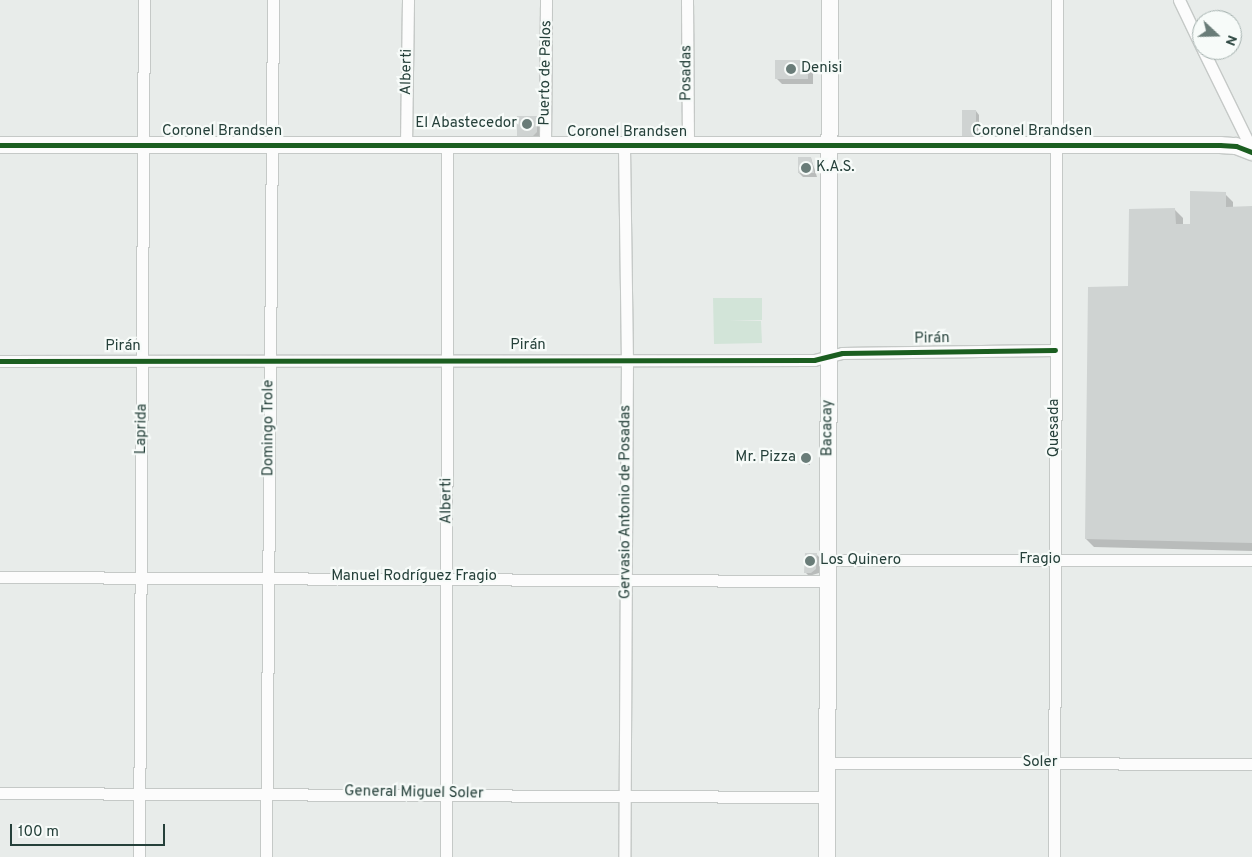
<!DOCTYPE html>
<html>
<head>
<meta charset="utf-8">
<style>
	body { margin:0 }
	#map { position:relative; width:1252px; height:857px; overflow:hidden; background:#e8ecea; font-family:Overpass,sans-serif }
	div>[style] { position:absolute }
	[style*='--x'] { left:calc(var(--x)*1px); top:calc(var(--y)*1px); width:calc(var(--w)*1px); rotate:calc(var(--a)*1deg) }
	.green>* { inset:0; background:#d2e4d8 }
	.shadow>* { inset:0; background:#0003 }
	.building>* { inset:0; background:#cfd3d2; transform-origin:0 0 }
	.roads { filter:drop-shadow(1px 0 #c5c9c7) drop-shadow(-1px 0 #c5c9c7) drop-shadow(0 1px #c5c9c7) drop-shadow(0 -1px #c5c9c7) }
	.street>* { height:11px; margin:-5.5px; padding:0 5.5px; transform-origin:5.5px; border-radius:5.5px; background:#fcfcfc }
	.secondary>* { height:16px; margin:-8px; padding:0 8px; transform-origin:8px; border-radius:8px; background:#fcfcfc }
	.cycleway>* { height:5px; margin:-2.5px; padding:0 2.5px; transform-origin:2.5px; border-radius:2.5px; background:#1b5e20 }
	.dots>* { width:14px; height:14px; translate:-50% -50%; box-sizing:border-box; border:2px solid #f7fbf9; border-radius:50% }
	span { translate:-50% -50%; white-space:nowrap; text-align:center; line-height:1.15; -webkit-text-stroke:4.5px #f7fbf9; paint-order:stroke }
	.poi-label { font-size:15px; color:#25403a }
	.left { translate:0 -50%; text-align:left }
	.right { translate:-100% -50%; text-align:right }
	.street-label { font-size:15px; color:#25403a }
	.north { position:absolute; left:1192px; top:10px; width:50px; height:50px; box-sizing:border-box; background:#f7fbf9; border:1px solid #a3b0ad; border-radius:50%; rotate:111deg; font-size:14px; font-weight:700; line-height:20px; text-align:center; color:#25403a }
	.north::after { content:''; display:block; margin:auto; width:18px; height:22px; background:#697c78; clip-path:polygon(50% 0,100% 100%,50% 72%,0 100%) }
	.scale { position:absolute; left:10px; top:824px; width:155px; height:22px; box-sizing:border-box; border:2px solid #25403a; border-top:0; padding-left:6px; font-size:15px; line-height:18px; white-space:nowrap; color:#25403a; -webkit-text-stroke:4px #f7fbf9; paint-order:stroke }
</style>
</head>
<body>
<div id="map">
	<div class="green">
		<div style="clip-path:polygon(713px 298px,762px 298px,762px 320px,729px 321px,761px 321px,762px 343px,714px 344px)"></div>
	</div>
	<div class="shadow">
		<div style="clip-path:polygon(807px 61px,813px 67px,813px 84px,782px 84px,776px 78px)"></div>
		<div style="clip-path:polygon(976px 111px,979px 115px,979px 140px,966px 140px)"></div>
		<div style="clip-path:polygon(537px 117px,541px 121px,541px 136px,537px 140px,522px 140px,518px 136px)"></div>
		<div style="clip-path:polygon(811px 158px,817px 177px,803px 177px,799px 173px)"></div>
		<div style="clip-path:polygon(1225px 194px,1233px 202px,1233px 208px,1252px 207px,1252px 551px,1094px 547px,1086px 539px,1129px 287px,1175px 210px,1183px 218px,1183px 225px,1191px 226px)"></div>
		<div style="clip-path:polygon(809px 454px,810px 465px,804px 465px,803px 463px)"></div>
		<div style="clip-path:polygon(816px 554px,820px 558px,819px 573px,809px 576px,805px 572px)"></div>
	</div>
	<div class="building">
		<div style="left:775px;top:60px;width:33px;height:19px"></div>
		<div style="left:962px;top:110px;width:14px;height:27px"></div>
		<div style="clip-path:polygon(517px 116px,537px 116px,537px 132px,533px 136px,517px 136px)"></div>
		<div style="clip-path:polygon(798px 157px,811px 157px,814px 173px,798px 173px)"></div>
		<div style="clip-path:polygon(1190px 191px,1226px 192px,1226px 207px,1252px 206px,1252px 543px,1085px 539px,1088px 287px,1128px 286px,1129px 209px,1175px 208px,1176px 224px,1190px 224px)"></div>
		<div style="left:802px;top:453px;width:8px;height:11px"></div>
		<div style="clip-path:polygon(805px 553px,817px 553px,816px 569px,811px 573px,804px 573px)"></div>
	</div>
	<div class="roads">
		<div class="street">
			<div style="--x:687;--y:0;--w:146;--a:89.6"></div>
			<div style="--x:1179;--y:0;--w:53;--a:64.4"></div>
			<div style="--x:1203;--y:50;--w:111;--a:63.9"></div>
			<div style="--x:406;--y:144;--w:144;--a:-89.2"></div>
			<div style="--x:545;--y:146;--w:146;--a:-89.6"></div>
			<div style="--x:624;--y:147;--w:212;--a:89.2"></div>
			<div style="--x:627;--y:359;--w:498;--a:90.3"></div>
			<div style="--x:0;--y:361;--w:814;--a:-0.07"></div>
			<div style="--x:814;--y:360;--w:29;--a:-14"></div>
			<div style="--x:842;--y:353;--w:213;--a:-0.8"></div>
			<div style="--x:828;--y:560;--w:424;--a:0"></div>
			<div style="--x:0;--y:577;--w:828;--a:0.28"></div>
			<div style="--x:827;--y:763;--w:425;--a:0.1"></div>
			<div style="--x:0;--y:793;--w:827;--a:0.28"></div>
			<div style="--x:139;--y:857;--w:857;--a:-89.67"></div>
			<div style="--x:266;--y:857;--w:857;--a:-89.53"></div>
			<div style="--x:446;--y:857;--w:712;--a:-89.92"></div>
			<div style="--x:1054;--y:857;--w:857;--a:-89.8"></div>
		</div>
		<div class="secondary">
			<div style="--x:0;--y:145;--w:1220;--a:0"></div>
			<div style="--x:1220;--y:145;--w:16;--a:4"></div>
			<div style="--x:1236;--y:146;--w:17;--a:21"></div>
			<div style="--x:827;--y:857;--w:857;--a:-89.8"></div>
		</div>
	</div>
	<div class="cycleway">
		<div style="--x:0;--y:145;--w:1220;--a:0"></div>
		<div style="--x:1220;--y:145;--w:16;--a:4"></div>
		<div style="--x:1236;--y:146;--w:17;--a:21"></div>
		<div style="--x:0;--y:361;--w:814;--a:-0.07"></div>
		<div style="--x:814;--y:360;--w:29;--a:-14"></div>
		<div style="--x:842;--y:353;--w:213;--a:-0.8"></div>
	</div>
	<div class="dots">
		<div style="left:791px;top:69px;background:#697c78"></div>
		<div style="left:527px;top:124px;background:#697c78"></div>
		<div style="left:806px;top:168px;background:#697c78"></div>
		<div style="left:806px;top:458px;background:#697c78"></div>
		<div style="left:810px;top:561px;background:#697c78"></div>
	</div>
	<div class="poi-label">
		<span class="left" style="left:801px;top:69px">Denisi</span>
		<span class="right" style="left:517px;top:124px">El Abastecedor</span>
		<span class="left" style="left:816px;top:168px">K.A.S.</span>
		<span class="right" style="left:796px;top:458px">Mr. Pizza</span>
		<span class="left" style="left:820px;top:561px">Los Quinero</span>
	</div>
	<div class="street-label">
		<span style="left:407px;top:72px;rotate:-89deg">Alberti</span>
		<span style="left:546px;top:73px;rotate:-89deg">Puerto de Palos</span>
		<span style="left:687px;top:73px;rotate:-90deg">Posadas</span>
		<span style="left:222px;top:132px">Coronel Brandsen</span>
		<span style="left:1032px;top:132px">Coronel Brandsen</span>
		<span style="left:627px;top:133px">Coronel Brandsen</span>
		<span style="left:932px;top:339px;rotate:-1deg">Pirán</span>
		<span style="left:528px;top:346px">Pirán</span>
		<span style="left:123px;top:347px">Pirán</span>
		<span style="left:269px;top:428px;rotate:-90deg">Domingo Trole</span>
		<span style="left:828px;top:428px;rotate:-90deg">Bacacay</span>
		<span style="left:1055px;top:428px;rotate:-90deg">Quesada</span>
		<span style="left:142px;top:429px;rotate:-89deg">Laprida</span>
		<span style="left:447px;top:501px;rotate:-90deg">Alberti</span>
		<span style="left:626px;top:502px;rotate:-90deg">Gervasio Antonio de Posadas</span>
		<span style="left:1040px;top:560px">Fragio</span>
		<span style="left:414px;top:577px">Manuel Rodríguez Fragio</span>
		<span style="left:1040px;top:763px">Soler</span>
		<span style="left:414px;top:793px;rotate:1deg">General Miguel Soler</span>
	</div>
	<div class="north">N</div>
	<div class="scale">100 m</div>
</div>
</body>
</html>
